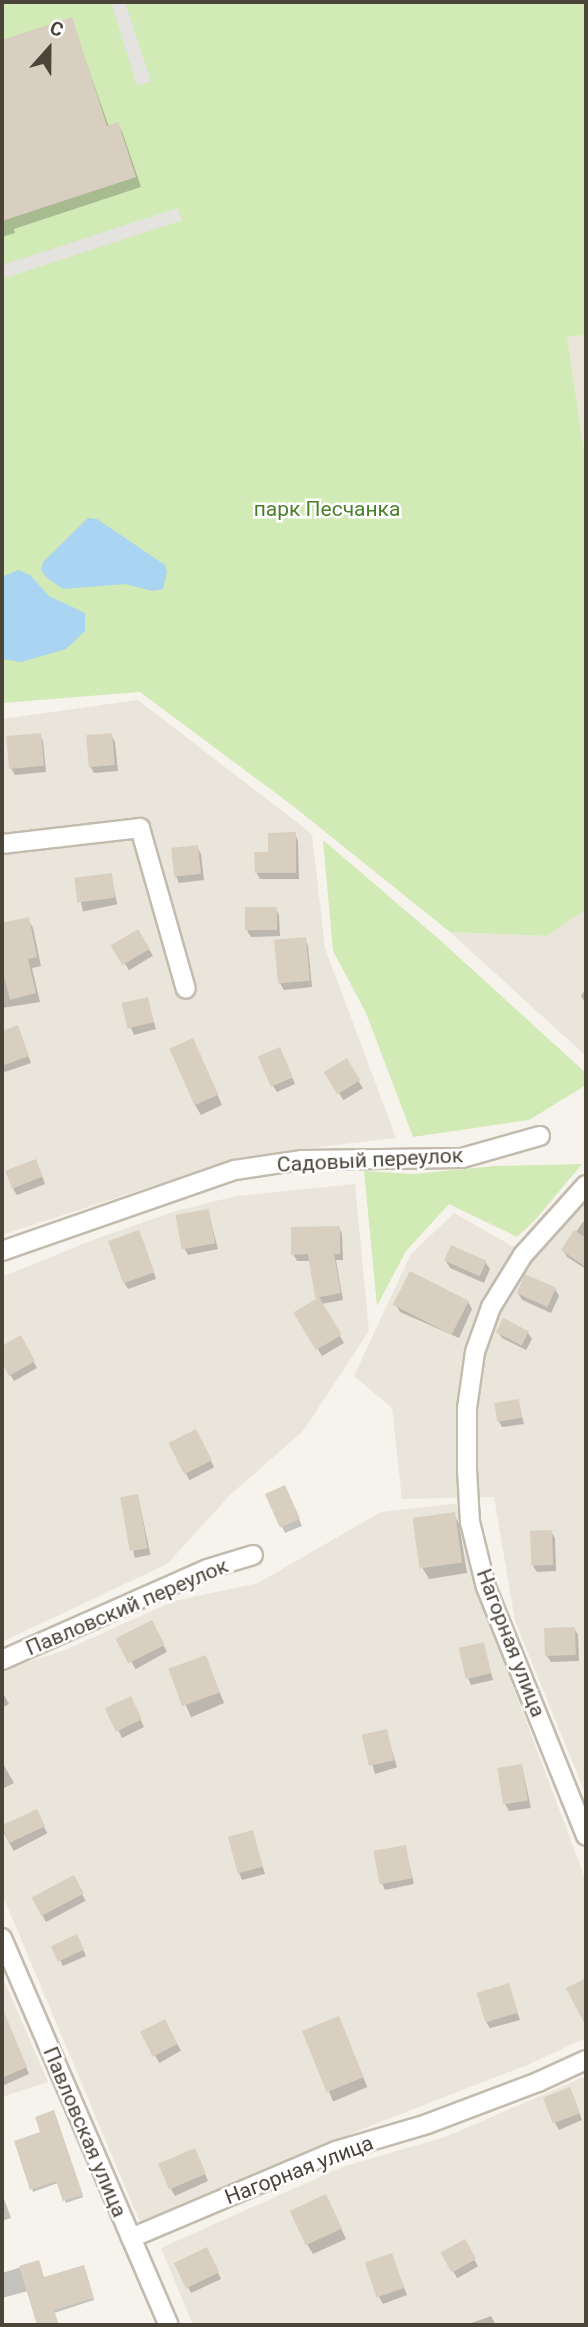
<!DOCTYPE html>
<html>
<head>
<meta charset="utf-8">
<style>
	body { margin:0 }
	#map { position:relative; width:588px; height:2327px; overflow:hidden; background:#f6f3ec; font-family:Roboto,sans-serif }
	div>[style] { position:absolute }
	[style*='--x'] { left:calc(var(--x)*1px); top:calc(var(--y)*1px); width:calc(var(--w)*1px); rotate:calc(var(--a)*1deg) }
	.residential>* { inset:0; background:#eae5da }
	.green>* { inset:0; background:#d2eab5 }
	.parking>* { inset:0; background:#e5e3e0; transform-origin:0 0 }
	.water>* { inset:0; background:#a9d4f2 }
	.shadow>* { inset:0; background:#0003; transform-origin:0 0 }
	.building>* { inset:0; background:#d8cfc1; transform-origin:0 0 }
	.roads { filter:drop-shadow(2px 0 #c2bbae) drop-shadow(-2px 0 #c2bbae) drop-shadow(0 2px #c2bbae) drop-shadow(0 -2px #c2bbae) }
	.minor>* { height:18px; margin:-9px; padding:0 9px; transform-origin:9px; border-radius:9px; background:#fff }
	span { translate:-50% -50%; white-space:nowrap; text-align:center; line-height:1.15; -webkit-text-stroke:5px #fff; paint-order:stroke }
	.park-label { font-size:21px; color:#4a7f2a }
	.street-label { font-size:21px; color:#4b4439 }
	.frame { position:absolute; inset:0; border:4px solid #4b4439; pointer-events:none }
	.north { position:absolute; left:14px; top:14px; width:70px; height:70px; -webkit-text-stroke:5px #fff; paint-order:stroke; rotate:21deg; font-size:19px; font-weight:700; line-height:28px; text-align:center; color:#4b4439 }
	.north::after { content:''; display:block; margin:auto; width:24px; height:32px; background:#4b4439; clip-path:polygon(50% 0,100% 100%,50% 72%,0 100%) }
</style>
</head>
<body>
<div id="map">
	<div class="residential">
		<div style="clip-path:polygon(586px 335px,586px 464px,567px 337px)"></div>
		<div style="clip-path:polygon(138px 700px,312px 834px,325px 948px,396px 1138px,277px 1152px,174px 1179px,2px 1235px,2px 719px)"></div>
		<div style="clip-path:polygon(586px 909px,586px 1056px,450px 932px,547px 936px)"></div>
		<div style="clip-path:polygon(355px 1184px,369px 1331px,303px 1431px,231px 1494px,167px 1564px,2px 1642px,2px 1277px,95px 1239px,176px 1211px,236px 1196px)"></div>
		<div style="clip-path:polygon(586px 1199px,586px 1795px,515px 1621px,494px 1497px,402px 1499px,392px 1408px,354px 1376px,411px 1254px,454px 1213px,535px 1259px)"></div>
		<div style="clip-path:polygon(460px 1503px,491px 1627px,586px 1881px,586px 2038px,527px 2065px,375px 2124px,140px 2222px,2px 1894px,2px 1670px,65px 1650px,174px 1601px,258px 1583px,381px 1512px)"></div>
		<div style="clip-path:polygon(2px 1976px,48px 2082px,2px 2097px)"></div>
		<div style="clip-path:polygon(586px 2076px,586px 2325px,193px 2325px,161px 2248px,342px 2167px,445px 2137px)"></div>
	</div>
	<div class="green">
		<div style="clip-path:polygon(2px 2px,586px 2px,586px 335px,567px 337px,586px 464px,586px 909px,547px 936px,450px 932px,293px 806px,140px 692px,2px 703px)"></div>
		<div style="clip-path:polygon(323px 840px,441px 941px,586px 1073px,586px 1085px,529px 1120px,413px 1137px,366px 1013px,333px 951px)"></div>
		<div style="clip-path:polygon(582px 1164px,535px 1220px,517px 1237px,449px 1204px,406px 1251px,377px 1306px,364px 1171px,414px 1174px,494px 1166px)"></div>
	</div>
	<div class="parking">
		<div style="clip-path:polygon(111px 2px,125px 2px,151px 81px,137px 86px)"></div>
		<div style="left:178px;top:208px;width:13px;height:186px;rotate:72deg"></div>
	</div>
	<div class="water">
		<div style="clip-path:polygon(88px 518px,97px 519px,165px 565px,167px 572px,163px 589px,153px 591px,125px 584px,63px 589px,47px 578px,41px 570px,43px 562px)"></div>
		<div style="clip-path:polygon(18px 570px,30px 575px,49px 596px,85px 613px,85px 631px,66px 649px,21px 662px,2px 659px,2px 577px)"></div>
	</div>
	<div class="shadow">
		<div style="clip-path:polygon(71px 19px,109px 127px,118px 124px,123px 134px,141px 187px,14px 229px,15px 233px,2px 237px,2px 42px)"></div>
		<div style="clip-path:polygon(40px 735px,43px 741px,46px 772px,15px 775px,11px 768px)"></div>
		<div style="clip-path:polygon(111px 735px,115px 742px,118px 771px,94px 773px,90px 766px,88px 737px)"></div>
		<div style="clip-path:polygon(295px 834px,298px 841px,299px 879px,260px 879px,256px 872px,270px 854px)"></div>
		<div style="clip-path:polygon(197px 847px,201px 854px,204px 880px,179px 883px,176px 876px)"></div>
		<div style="left:111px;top:875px;width:30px;height:35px;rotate:78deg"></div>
		<div style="clip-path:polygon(276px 908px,279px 915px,280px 936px,251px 937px,247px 931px)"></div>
		<div style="clip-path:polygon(28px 919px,33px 928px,41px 966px,32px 968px,40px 1002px,2px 1008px,2px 925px)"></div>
		<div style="left:138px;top:931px;width:29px;height:28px;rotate:59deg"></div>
		<div style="clip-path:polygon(305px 939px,308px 946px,312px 987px,284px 990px,280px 983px)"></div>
		<div style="clip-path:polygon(586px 988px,586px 1004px,581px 996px)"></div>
		<div style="clip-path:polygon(147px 999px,156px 1029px,134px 1035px,131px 1028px)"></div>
		<div style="clip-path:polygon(17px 1027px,31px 1063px,5px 1072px,2px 1067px,2px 1033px)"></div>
		<div style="clip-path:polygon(198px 1050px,222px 1105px,201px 1115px,195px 1105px)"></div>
		<div style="clip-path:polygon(283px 1056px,295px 1084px,277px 1092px,273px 1086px)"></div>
		<div style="left:346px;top:1061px;width:32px;height:23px;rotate:58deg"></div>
		<div style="clip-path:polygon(39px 1168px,45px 1184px,17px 1195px,13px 1189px)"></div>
		<div style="clip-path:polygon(208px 1211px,218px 1249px,188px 1255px,184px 1248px)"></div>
		<div style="clip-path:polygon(586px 1218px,586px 1269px,567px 1257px,563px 1250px)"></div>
		<div style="clip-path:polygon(339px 1227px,342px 1234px,343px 1260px,336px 1260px,343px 1300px,321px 1304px,344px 1343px,322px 1356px,296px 1313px,318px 1300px,310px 1261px,297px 1261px,293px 1254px)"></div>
		<div style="clip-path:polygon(142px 1238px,156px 1279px,128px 1289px,124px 1282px)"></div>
		<div style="clip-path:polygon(446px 1261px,486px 1263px,490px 1269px,484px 1283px,450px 1268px)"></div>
		<div style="clip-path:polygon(555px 1289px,559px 1296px,551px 1313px,522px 1300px,518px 1293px)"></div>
		<div style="clip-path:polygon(468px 1302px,472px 1309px,459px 1338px,400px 1312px,396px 1305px)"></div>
		<div style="clip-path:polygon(498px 1332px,528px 1333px,532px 1339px,526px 1350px,502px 1338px)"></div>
		<div style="clip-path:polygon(20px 1338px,37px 1368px,14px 1381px,2px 1360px,2px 1348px)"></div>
		<div style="clip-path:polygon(518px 1401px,524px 1424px,502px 1427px,498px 1420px)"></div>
		<div style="left:195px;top:1431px;width:41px;height:28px;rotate:62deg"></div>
		<div style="clip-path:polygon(288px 1493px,302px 1526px,285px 1533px,267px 1494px)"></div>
		<div style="left:138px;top:1496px;width:60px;height:16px;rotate:78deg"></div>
		<div style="clip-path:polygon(454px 1514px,459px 1524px,467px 1573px,429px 1579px,423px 1569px,415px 1520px)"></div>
		<div style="clip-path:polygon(551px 1532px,555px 1538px,556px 1571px,537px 1572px,533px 1566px)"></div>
		<div style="left:151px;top:1623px;width:33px;height:36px;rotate:61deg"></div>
		<div style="clip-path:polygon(574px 1628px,578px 1635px,579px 1661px,551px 1662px,547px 1656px)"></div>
		<div style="clip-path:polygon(483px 1644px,493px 1680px,471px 1685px,468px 1678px)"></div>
		<div style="left:205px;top:1658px;width:49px;height:36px;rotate:67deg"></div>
		<div style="clip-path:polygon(2px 1691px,9px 1704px,2px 1708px)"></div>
		<div style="clip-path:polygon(134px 1705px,144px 1727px,122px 1738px,108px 1708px)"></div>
		<div style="left:386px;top:1731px;width:38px;height:23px;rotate:73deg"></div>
		<div style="clip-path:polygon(2px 1762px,14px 1783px,2px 1789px)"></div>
		<div style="clip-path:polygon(522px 1766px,531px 1808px,509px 1811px,505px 1804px)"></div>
		<div style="left:36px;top:1812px;width:24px;height:38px;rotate:62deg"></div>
		<div style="clip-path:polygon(252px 1832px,265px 1874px,242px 1880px,239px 1873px)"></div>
		<div style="clip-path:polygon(405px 1847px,414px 1884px,385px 1890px,382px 1883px)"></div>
		<div style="left:73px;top:1877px;width:27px;height:45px;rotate:62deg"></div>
		<div style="clip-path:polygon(80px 1943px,86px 1956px,63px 1966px,53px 1946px)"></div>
		<div style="clip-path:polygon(508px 1985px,520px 2020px,490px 2028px,486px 2022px)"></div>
		<div style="clip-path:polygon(4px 2015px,29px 2074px,2px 2086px,2px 2016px)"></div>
		<div style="left:338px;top:2018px;width:75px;height:37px;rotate:67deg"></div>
		<div style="left:164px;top:2021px;width:34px;height:25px;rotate:60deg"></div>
		<div style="clip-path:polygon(573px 2095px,582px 2120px,559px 2130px,555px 2123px)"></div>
		<div style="clip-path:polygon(55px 2115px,83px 2197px,66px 2203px,58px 2183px,33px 2192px,32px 2189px,42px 2133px)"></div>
		<div style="clip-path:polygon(198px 2157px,208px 2181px,175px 2196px,171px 2189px)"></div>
		<div style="clip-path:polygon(2px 2193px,11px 2218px,2px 2221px)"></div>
		<div style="clip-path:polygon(331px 2206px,346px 2239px,313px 2254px,307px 2244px)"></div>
		<div style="left:464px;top:2242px;width:28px;height:24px;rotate:60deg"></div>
		<div style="clip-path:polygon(210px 2256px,221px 2279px,191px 2293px,188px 2287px)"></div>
		<div style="clip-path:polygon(38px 2262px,44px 2279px,85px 2269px,94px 2300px,54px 2313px,58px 2325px,39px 2325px,28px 2291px,2px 2298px,2px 2273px)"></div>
		<div style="clip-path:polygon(394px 2262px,407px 2295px,383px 2304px,379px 2297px)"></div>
		<div style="clip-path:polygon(491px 2316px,496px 2325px,466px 2325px)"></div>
	</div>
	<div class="building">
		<div style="clip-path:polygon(72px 17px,107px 126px,118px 122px,136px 177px,2px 221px,2px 40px)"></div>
		<div style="left:41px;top:733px;width:33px;height:35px;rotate:85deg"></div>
		<div style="left:112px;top:733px;width:32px;height:26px;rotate:85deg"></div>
		<div style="clip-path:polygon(296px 832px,296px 873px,255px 873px,254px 852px,268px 852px,268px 833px)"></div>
		<div style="left:198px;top:845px;width:29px;height:27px;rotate:84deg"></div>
		<div style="left:112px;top:873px;width:25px;height:38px;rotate:83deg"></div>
		<div style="left:277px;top:907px;width:23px;height:32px;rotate:90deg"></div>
		<div style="clip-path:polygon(29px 917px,37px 957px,28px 959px,36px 993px,10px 1000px,2px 969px,2px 923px)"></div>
		<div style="left:138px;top:929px;width:23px;height:32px;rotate:59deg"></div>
		<div style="left:306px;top:937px;width:44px;height:32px;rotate:85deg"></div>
		<div style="left:148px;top:997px;width:26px;height:27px;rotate:77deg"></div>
		<div style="clip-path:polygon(18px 1025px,29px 1056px,2px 1066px,2px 1031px)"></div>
		<div style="left:193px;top:1038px;width:62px;height:26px;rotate:66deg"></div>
		<div style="left:280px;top:1047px;width:33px;height:24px;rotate:67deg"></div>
		<div style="left:347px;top:1058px;width:26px;height:27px;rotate:59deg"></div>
		<div style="left:36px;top:1159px;width:19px;height:33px;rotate:69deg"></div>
		<div style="left:209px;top:1209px;width:35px;height:34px;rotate:80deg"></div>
		<div style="clip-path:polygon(340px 1226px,340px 1254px,334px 1254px,341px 1293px,315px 1298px,308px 1254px,291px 1255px,291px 1227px)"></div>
		<div style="left:139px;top:1230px;width:45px;height:33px;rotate:70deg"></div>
		<div style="clip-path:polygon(574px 1230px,586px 1238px,586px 1267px,561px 1250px)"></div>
		<div style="left:451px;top:1245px;width:39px;height:17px;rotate:24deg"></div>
		<div style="left:410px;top:1271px;width:66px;height:38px;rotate:27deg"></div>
		<div style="left:525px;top:1274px;width:34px;height:21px;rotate:24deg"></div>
		<div style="left:319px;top:1297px;width:44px;height:30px;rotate:59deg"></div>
		<div style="left:503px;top:1318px;width:29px;height:16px;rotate:27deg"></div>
		<div style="clip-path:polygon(21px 1335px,35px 1361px,9px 1376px,2px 1363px,2px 1346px)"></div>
		<div style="left:519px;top:1399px;width:19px;height:25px;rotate:81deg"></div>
		<div style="left:196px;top:1429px;width:35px;height:31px;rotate:63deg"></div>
		<div style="left:285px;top:1485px;width:37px;height:22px;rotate:66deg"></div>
		<div style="left:138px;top:1494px;width:55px;height:18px;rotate:80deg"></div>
		<div style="left:455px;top:1512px;width:51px;height:43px;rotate:82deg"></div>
		<div style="left:552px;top:1530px;width:35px;height:22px;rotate:88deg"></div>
		<div style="left:152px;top:1620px;width:28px;height:41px;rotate:63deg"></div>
		<div style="left:575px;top:1627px;width:28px;height:31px;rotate:88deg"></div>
		<div style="left:484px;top:1642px;width:32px;height:26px;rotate:77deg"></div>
		<div style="left:206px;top:1655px;width:40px;height:40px;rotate:70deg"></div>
		<div style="left:131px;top:1696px;width:26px;height:29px;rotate:65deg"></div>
		<div style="left:387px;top:1729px;width:32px;height:26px;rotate:77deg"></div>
		<div style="left:522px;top:1764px;width:37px;height:25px;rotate:81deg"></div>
		<div style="left:37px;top:1809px;width:19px;height:39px;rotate:65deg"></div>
		<div style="left:253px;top:1830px;width:38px;height:26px;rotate:75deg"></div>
		<div style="left:406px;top:1845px;width:34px;height:33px;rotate:80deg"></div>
		<div style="left:74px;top:1875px;width:21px;height:48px;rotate:62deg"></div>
		<div style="left:77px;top:1934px;width:17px;height:29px;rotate:65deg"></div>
		<div style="clip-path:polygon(586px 1978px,586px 2027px,566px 1988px)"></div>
		<div style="left:509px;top:1983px;width:31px;height:34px;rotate:73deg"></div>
		<div style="clip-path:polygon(2px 2007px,27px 2067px,2px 2078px)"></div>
		<div style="left:339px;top:2016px;width:66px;height:40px;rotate:68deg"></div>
		<div style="left:165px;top:2019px;width:28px;height:28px;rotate:63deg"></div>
		<div style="left:570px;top:2087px;width:28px;height:29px;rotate:69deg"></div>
		<div style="clip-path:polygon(54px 2110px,83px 2195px,63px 2201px,56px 2181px,30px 2190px,14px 2141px,40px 2132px,35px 2117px)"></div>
		<div style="left:195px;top:2148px;width:28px;height:40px;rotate:67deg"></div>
		<div style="left:326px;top:2194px;width:38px;height:40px;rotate:65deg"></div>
		<div style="left:465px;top:2239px;width:23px;height:28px;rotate:61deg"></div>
		<div style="left:207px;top:2247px;width:28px;height:37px;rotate:64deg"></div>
		<div style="left:392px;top:2253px;width:37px;height:29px;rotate:71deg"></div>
		<div style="clip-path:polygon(39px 2260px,44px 2277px,84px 2265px,94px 2298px,54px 2310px,59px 2325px,37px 2325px,19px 2266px)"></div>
	</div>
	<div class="roads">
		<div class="minor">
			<div style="--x:2;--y:844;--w:139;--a:-6.6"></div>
			<div style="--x:140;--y:828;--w:167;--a:74.1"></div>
			<div style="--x:586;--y:1185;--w:94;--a:132"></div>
			<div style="--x:523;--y:1255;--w:61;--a:121.6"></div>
			<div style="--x:491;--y:1307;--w:48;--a:109.6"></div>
			<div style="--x:475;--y:1352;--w:57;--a:98.1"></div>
			<div style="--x:467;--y:1408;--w:61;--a:90"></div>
			<div style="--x:467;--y:1469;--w:53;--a:86.8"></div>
			<div style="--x:470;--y:1522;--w:67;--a:76.2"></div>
			<div style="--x:486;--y:1587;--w:268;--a:68.1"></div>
			<div style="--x:2;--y:1251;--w:247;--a:-19.2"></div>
			<div style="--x:235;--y:1170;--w:68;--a:-8.5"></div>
			<div style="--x:302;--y:1160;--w:160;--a:-0.7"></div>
			<div style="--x:462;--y:1158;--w:81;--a:-15.8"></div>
			<div style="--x:2;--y:1660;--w:224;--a:-23.9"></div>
			<div style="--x:207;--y:1569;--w:48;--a:-16.9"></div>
			<div style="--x:2;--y:1938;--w:421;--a:66.7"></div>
			<div style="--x:131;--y:2238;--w:223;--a:-23"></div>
			<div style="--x:336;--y:2151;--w:95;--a:-16.5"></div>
			<div style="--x:427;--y:2124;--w:119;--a:-20.7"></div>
			<div style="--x:538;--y:2082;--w:53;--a:-24.6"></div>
		</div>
	</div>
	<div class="park-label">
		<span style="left:327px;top:509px">парк Песчанка</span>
	</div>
	<div class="street-label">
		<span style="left:370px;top:1160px;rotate:-3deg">Садовый переулок</span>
		<span style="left:127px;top:1607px;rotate:-23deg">Павловский переулок</span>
		<span style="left:511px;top:1643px;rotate:69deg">Нагорная улица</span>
		<span style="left:85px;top:2132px;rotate:67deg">Павловская улица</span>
		<span style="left:299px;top:2170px;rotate:-21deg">Нагорная улица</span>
	</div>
	<div class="frame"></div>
	<div class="north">С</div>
</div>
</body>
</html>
